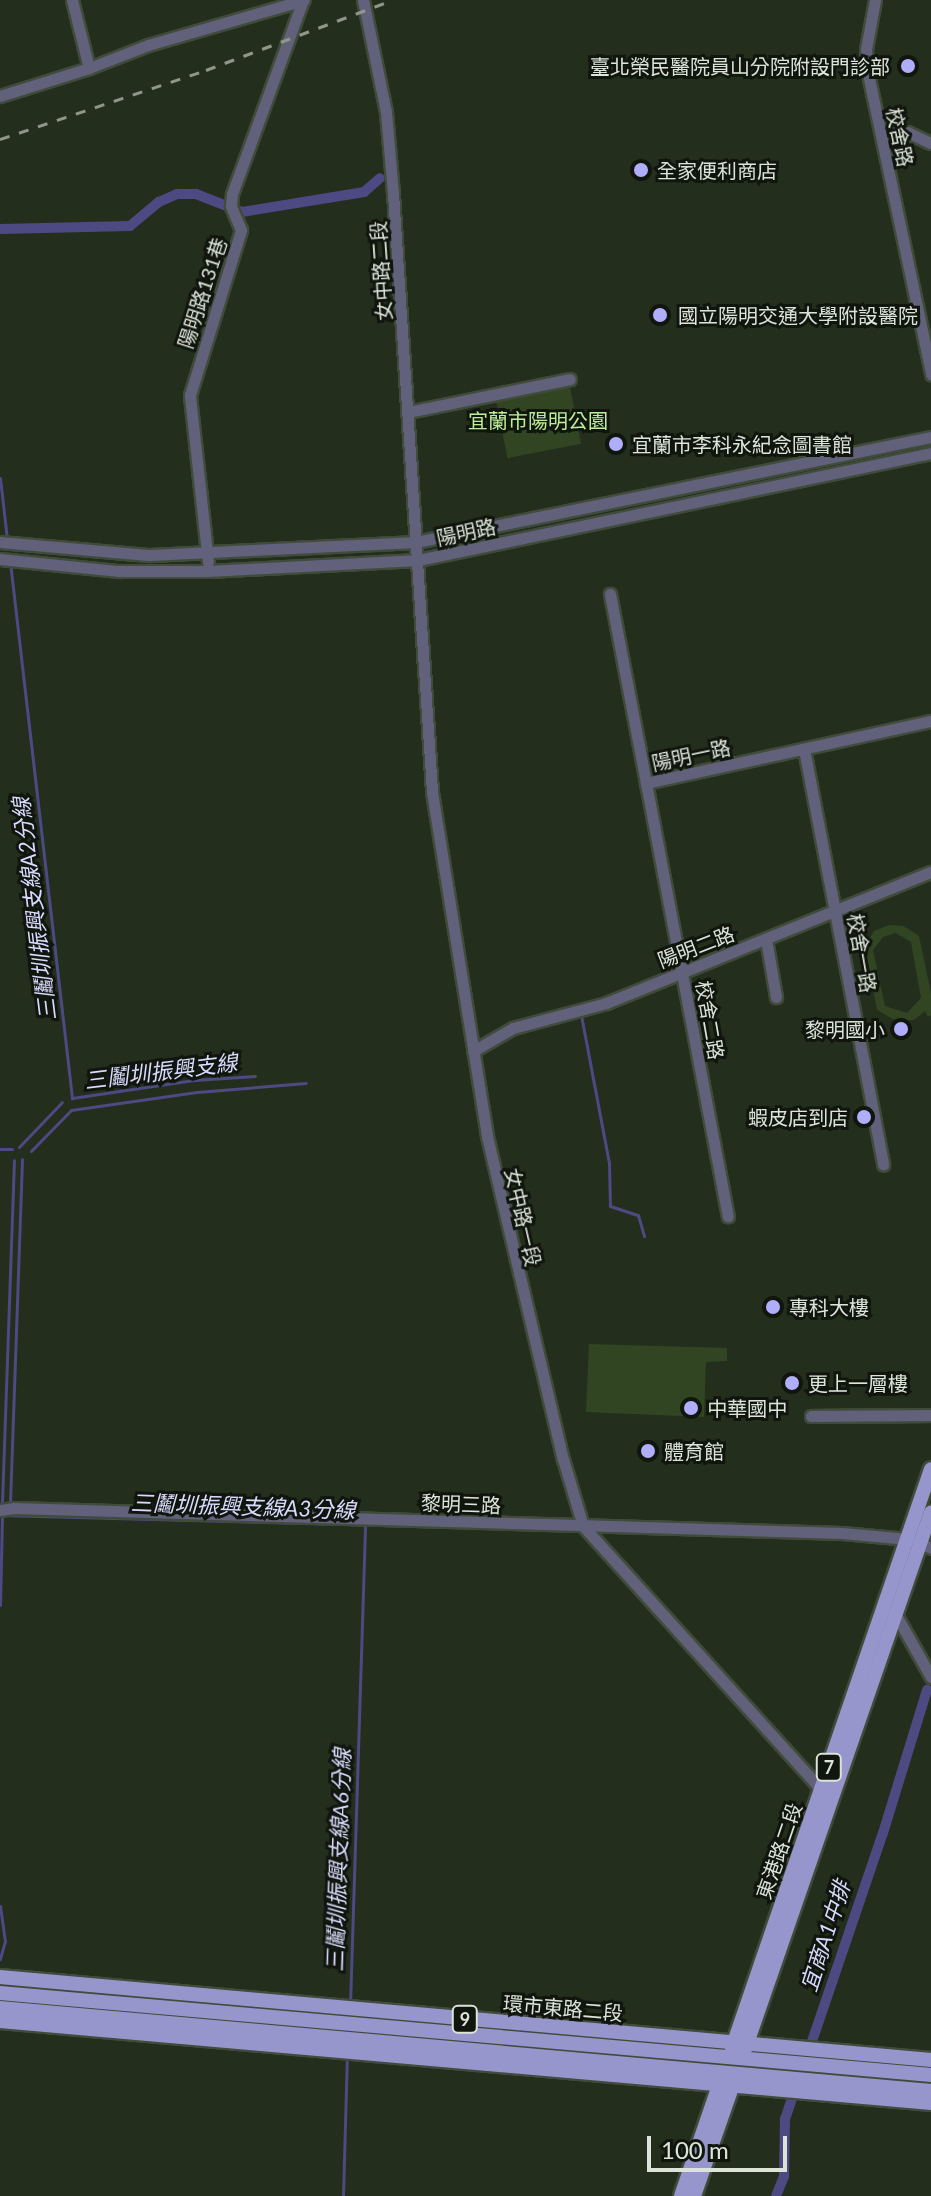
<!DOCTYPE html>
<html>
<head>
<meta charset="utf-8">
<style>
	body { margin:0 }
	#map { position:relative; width:931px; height:2196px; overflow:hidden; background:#242e1d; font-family:Lato,"Noto Sans TC",sans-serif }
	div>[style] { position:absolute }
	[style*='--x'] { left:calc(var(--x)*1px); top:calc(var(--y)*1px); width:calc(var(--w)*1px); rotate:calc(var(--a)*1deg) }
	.green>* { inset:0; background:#314522; transform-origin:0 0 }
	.stream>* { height:3px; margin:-1.5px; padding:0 1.5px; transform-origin:1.5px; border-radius:1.5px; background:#4d4a83 }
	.canal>* { height:10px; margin:-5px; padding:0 5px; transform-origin:5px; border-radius:5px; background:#4d4a83 }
	.roads { filter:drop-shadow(2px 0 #414b3b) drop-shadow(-2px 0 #414b3b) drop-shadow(0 2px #414b3b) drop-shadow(0 -2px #414b3b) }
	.minor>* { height:11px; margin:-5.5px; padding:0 5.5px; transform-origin:5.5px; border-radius:5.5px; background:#61617b }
	.major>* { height:14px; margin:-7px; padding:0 7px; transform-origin:7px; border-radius:7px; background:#9796cc }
	.rail>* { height:3px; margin-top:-1.5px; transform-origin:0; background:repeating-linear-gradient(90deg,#8f978a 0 10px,transparent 0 20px) }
	.dots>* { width:22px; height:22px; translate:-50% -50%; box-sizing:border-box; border:4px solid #10150d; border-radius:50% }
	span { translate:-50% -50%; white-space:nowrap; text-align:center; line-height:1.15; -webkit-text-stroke:6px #10150d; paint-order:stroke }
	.shield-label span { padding:2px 6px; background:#10150d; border:2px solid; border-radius:6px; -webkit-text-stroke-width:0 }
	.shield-label { font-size:18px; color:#dce3d8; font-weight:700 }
	.poi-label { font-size:20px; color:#dce3d8 }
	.right { translate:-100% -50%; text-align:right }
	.left { translate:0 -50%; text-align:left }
	.street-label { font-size:20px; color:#dce3d8 }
	.park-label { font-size:20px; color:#bced97 }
	.water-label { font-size:22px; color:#dadafe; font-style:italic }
	.scale { position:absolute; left:647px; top:2136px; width:140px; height:36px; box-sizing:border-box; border:4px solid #dce3d8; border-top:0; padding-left:10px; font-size:24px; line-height:28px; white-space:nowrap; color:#dce3d8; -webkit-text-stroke:6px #10150d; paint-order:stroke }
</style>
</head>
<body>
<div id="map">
	<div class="green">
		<div style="left:569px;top:382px;width:63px;height:75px;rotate:79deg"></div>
		<div style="clip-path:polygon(evenodd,889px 925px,904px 926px,919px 936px,931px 993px,931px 1015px,928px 1017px,925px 1011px,914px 1020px,896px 1021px,877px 1010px,865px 947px,874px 931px,889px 925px,896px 933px,911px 942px,921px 998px,907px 1013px,885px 1006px,873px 950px,883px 937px,896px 933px)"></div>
		<div style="clip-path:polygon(589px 1344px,727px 1348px,727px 1361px,706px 1362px,704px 1417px,586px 1412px)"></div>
	</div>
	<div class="stream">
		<div style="--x:0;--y:478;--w:61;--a:83.5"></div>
		<div style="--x:10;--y:562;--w:540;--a:83.4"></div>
		<div style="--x:72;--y:1098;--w:123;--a:-8.4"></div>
		<div style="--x:194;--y:1080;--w:61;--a:-3.8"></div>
		<div style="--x:581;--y:1015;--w:151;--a:79.3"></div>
		<div style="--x:609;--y:1163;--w:43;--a:88.7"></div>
		<div style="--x:610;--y:1206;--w:29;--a:18"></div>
		<div style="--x:638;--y:1215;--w:22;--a:74"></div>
		<div style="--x:19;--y:1147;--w:62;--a:-46.3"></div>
		<div style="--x:0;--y:1149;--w:12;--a:0"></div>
		<div style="--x:31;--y:1151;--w:57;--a:-45.7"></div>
		<div style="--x:71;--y:1110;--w:127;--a:-8.1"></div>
		<div style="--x:197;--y:1092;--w:109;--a:-4.7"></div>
		<div style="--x:2;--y:1503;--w:343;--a:-88"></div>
		<div style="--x:6;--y:1504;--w:4;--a:-14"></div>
		<div style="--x:10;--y:1503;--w:344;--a:-88"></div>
		<div style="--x:0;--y:1515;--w:486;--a:1.5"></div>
		<div style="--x:0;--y:1605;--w:90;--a:-88.7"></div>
		<div style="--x:0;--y:1906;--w:35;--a:82"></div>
		<div style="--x:5;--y:1941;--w:19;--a:106"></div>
		<div style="--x:350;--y:2005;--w:480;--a:-88.2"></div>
		<div style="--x:343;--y:2196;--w:139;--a:-88.4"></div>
	</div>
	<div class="canal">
		<div style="--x:0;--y:229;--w:130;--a:-1.3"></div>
		<div style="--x:130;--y:226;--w:38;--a:-40"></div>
		<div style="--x:159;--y:202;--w:20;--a:-24"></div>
		<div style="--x:177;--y:194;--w:19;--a:0"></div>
		<div style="--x:196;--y:194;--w:49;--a:21.4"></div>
		<div style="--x:242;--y:212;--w:124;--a:-9.3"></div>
		<div style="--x:364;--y:192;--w:21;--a:-41"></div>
		<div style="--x:808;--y:2053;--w:232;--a:-71.2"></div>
		<div style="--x:883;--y:1833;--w:150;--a:-72.9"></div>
		<div style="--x:776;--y:2196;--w:22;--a:-68"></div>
		<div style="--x:784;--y:2176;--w:57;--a:-89"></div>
		<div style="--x:785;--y:2119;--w:34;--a:-71"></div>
	</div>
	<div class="roads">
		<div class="minor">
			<div style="--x:72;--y:0;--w:70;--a:76"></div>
			<div style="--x:89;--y:68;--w:63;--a:-21.3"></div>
			<div style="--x:148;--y:45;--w:162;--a:-16.1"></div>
			<div style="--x:363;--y:0;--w:114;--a:78.4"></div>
			<div style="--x:386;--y:112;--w:81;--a:85.1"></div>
			<div style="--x:393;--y:193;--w:600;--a:86.27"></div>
			<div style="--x:432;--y:792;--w:348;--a:80.9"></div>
			<div style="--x:487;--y:1136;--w:332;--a:76.8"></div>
			<div style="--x:563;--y:1459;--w:70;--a:73.4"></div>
			<div style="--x:583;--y:1526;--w:361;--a:47.9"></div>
			<div style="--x:875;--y:0;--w:50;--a:100.4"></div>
			<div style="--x:866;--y:49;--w:20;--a:87"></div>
			<div style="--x:867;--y:69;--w:312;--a:78.1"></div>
			<div style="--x:0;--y:96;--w:93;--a:-17.5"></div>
			<div style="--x:881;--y:133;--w:26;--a:-2"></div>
			<div style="--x:907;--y:132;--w:26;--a:25"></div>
			<div style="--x:408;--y:412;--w:165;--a:-11.5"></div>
			<div style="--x:0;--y:542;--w:151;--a:5"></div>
			<div style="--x:150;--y:555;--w:266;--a:-2.8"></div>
			<div style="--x:416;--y:542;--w:526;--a:-11.52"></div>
			<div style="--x:0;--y:559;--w:120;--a:5.8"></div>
			<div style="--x:119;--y:571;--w:89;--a:0"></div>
			<div style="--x:208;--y:571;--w:210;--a:-3"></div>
			<div style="--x:418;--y:560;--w:524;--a:-11.78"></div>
			<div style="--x:208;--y:562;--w:168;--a:-96.2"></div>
			<div style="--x:190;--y:395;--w:173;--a:-72.8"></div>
			<div style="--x:241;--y:230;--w:26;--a:-113"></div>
			<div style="--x:231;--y:206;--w:12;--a:-85"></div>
			<div style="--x:232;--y:194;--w:207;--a:-69.9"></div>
			<div style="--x:610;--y:594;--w:192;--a:79.2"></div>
			<div style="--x:646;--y:783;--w:292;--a:-12.3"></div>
			<div style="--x:804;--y:749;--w:423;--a:79.2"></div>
			<div style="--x:646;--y:783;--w:441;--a:79.3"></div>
			<div style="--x:766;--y:939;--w:59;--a:80.2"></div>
			<div style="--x:473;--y:1051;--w:46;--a:-29.9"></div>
			<div style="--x:513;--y:1028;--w:96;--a:-15"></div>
			<div style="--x:606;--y:1003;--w:350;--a:-22"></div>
			<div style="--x:811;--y:1416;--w:120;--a:-0.5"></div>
			<div style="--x:0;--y:1510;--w:14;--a:-8"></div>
			<div style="--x:14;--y:1508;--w:828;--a:1.73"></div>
			<div style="--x:842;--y:1533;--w:66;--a:5.2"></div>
			<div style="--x:908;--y:1539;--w:25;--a:21"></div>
			<div style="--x:892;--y:1614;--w:4;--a:14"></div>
			<div style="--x:896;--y:1615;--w:71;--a:60.6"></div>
		</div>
		<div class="major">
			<div style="--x:0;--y:1977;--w:935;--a:5.09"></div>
			<div style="--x:0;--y:1993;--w:935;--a:5.03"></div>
			<div style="--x:0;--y:2008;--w:935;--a:5.09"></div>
			<div style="--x:0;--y:2021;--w:935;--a:5.03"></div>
			<div style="--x:732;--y:2048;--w:612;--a:-71.03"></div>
			<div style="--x:744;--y:2052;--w:571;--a:-70.9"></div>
			<div style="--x:681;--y:2196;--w:124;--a:-71.1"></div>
			<div style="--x:694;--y:2196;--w:124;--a:-70.7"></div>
		</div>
	</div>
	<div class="rail">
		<div style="--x:0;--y:139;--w:217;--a:-18.5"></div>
		<div style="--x:206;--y:70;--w:199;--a:-20.6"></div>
	</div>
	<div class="dots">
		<div style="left:908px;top:66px;background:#b0aefa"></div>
		<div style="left:641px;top:170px;background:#b0aefa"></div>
		<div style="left:660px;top:315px;background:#b0aefa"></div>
		<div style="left:616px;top:444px;background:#b0aefa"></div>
		<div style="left:901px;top:1029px;background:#b0aefa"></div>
		<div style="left:864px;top:1117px;background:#b0aefa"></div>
		<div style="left:773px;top:1307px;background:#b0aefa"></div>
		<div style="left:792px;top:1383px;background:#b0aefa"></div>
		<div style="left:691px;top:1408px;background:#b0aefa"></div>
		<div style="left:648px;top:1451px;background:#b0aefa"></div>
	</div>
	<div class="shield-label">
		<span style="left:829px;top:1767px">7</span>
		<span style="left:465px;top:2019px">9</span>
	</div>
	<div class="poi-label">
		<span class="right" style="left:890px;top:66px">臺北榮民醫院員山分院附設門診部</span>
		<span class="left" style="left:657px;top:170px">全家便利商店</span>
		<span class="left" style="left:678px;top:315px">國立陽明交通大學附設醫院</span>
		<span class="left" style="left:632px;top:444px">宜蘭市李科永紀念圖書館</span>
		<span class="right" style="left:885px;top:1029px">黎明國小</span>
		<span class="right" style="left:848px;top:1117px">蝦皮店到店</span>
		<span class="left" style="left:789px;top:1307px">專科大樓</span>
		<span class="left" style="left:808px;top:1383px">更上一層樓</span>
		<span class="left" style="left:707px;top:1408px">中華國中</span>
		<span class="left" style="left:664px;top:1451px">體育館</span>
	</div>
	<div class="street-label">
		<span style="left:900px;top:137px;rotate:78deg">校舍路</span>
		<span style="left:381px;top:271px;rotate:-94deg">女中路二段</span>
		<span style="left:202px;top:293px;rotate:-72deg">陽明路131巷</span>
		<span style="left:466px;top:532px;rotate:-12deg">陽明路</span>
		<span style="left:691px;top:755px;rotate:-12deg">陽明一路</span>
		<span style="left:696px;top:947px;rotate:-21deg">陽明二路</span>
		<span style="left:862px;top:953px;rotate:80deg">校舍一路</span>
		<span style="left:710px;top:1020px;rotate:80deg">校舍二路</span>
		<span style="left:523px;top:1217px;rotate:77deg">女中路一段</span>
		<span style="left:461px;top:1504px;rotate:2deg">黎明三路</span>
		<span style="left:779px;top:1851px;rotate:-71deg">東港路二段</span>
		<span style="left:563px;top:2008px;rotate:5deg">環市東路二段</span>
	</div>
	<div class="park-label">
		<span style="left:538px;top:420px">宜蘭市陽明公園</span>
	</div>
	<div class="water-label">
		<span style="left:34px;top:909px;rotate:-97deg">三鬮圳振興支線A2分線</span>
		<span style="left:161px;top:1071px;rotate:-7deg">三鬮圳振興支線</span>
		<span style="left:243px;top:1506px;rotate:2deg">三鬮圳振興支線A3分線</span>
		<span style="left:338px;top:1860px;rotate:-88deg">三鬮圳振興支線A6分線</span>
		<span style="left:825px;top:1936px;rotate:-72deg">宜商A1中排</span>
	</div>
	<div class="scale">100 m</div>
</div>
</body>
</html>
